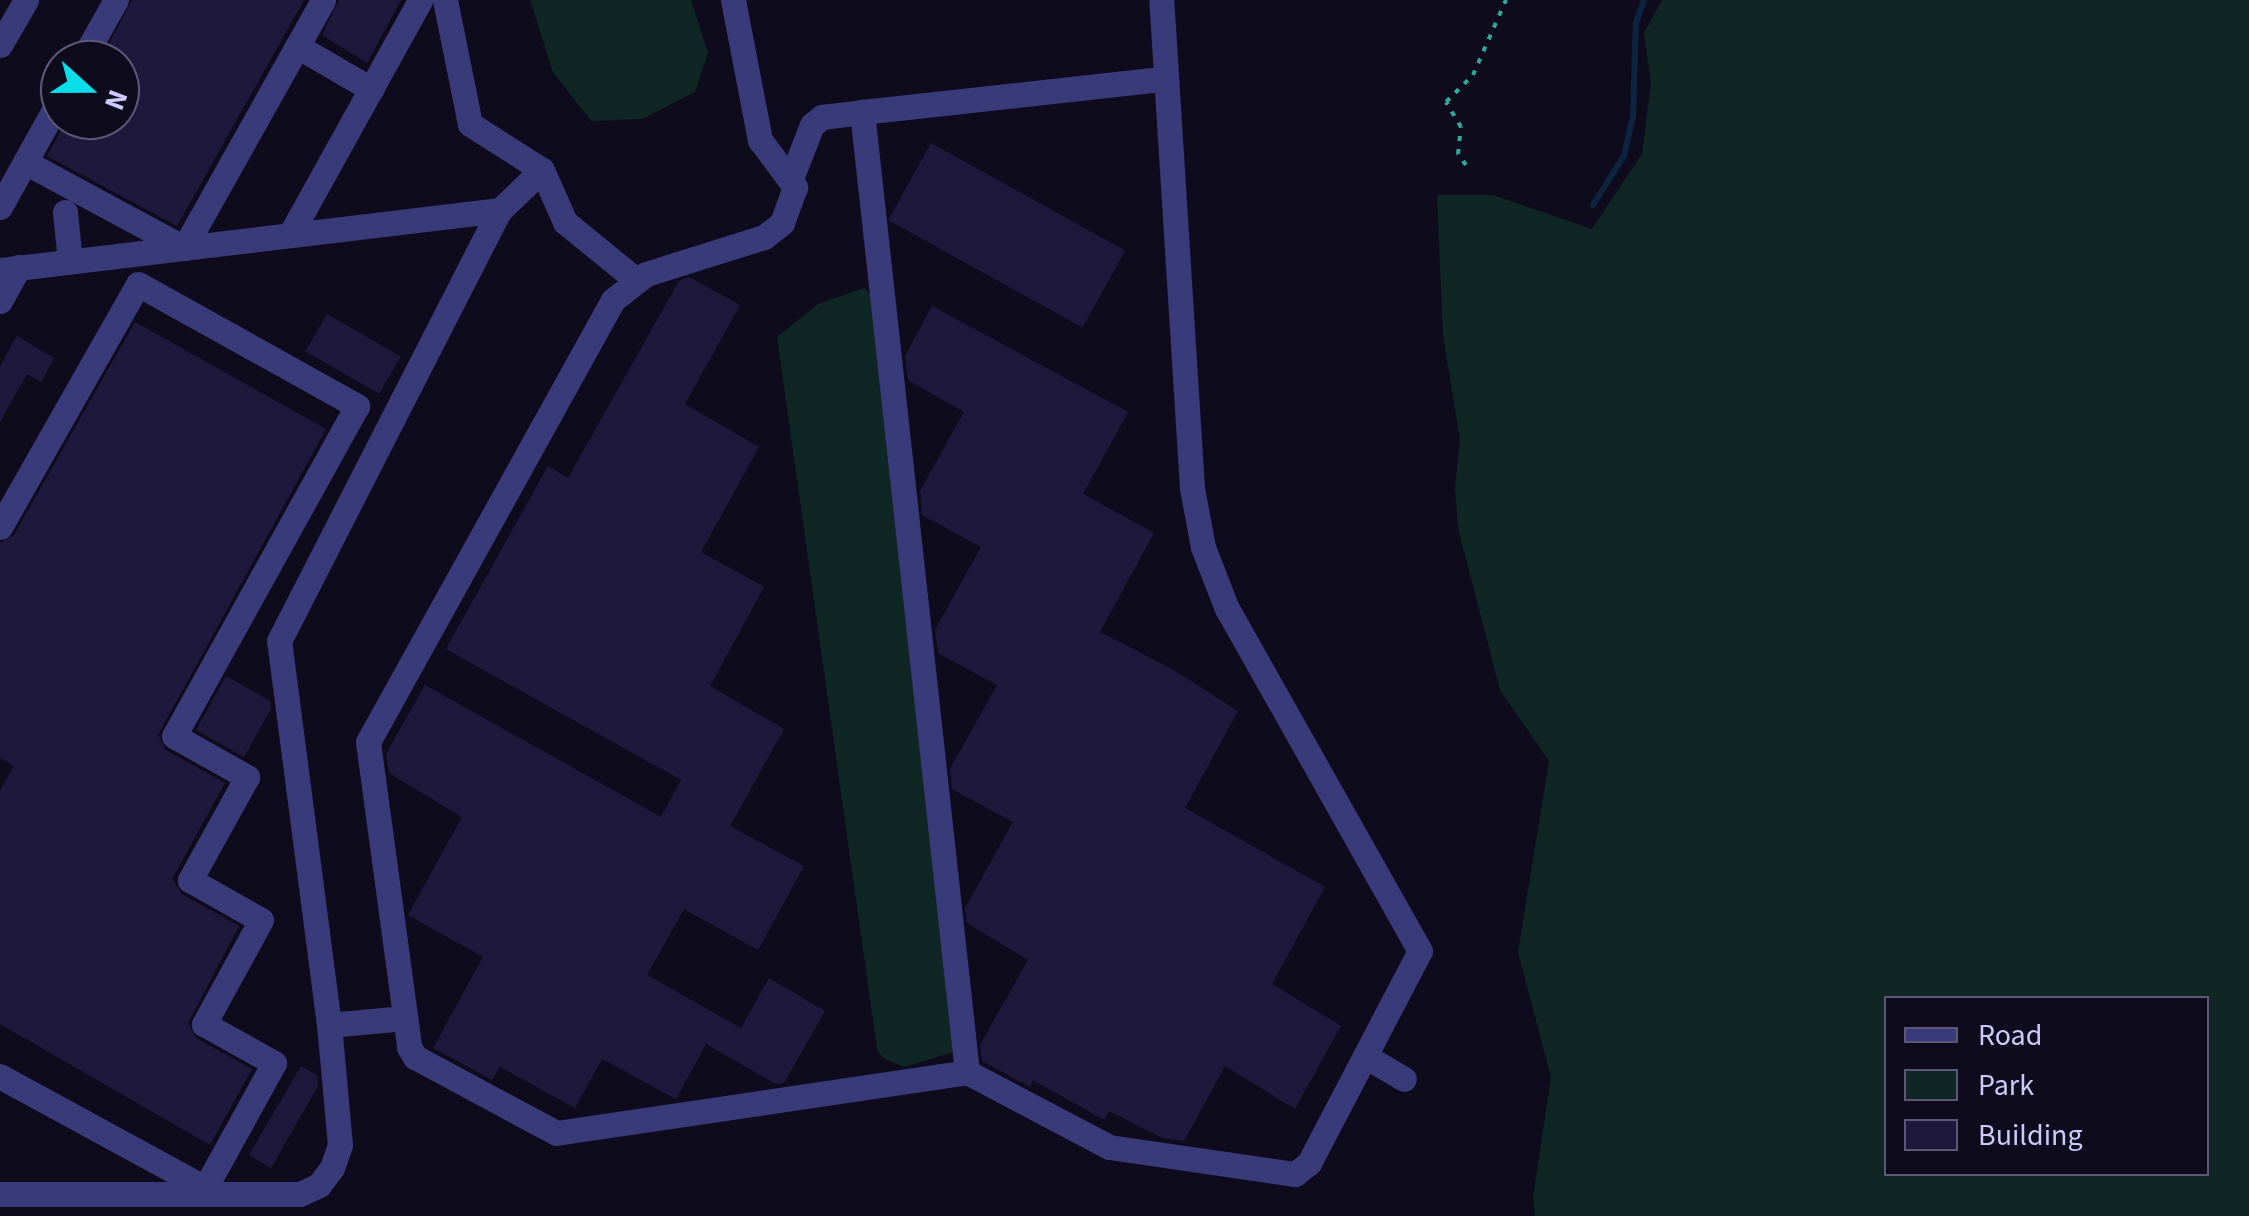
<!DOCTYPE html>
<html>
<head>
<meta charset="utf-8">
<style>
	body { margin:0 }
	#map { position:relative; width:2249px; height:1216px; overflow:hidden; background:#0e0c1c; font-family:"Source Sans 3",sans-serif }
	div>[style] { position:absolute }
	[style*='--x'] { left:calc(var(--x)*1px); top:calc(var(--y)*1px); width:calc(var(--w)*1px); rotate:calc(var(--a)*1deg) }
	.green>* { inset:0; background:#0f2624 }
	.stream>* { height:6px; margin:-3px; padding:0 3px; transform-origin:3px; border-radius:3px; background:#0d233f }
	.building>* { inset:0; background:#1e193c; transform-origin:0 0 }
	.path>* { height:4px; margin-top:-2px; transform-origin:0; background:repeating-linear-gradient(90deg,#31a99b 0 5px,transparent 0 13px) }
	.minor>* { height:25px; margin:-12.5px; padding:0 12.5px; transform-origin:12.5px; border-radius:12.5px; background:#393a79 }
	span { translate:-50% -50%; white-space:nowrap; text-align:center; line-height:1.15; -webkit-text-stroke:8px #0e0c1c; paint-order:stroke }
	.legend { position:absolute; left:1884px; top:996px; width:325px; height:180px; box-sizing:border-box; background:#0e0c1c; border:2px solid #5a5876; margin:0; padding:12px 18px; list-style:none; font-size:30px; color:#cdc9fd }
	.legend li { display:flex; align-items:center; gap:20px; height:50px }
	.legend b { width:50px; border:2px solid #5a5876 }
	.north { position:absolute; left:40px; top:40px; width:100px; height:100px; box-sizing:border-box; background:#0e0c1c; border:2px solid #5a5876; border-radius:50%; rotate:111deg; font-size:28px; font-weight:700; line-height:40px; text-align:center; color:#cdc9fd }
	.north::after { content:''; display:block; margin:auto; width:35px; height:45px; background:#09dee9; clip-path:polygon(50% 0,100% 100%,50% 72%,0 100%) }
</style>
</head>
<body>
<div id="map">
	<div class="green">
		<div style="clip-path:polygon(530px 0,691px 0,708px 53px,695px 92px,642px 119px,591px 121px,553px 72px)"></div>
		<div style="clip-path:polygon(evenodd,1662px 0,2249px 0,2249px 1216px,1535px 1216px,1533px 1198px,1551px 1077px,1518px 952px,1549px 761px,1500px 690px,1458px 528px,1455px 488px,1460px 440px,1443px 335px,1437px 195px,1493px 195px,1592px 229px,1642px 154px,1651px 83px,1644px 33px,1662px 0,1886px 998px,2206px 998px,2206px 1174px,1886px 1174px,1886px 998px)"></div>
		<div style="clip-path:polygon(864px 288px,873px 297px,954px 1052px,904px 1067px,883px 1058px,877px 1049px,777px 337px,818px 304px)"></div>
	</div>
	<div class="stream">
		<div style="--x:1593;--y:205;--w:58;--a:-57.7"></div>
		<div style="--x:1624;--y:156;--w:41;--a:-77.3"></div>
		<div style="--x:1633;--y:116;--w:93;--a:-88.2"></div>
		<div style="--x:1636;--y:23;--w:24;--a:-71"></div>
	</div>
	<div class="building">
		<div style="clip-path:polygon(132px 0,304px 0,177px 226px,47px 156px,67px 120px,120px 120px,120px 60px,102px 57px)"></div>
		<div style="clip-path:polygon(339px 0,401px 0,367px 63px,322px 35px)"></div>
		<div style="left:931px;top:143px;width:222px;height:88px;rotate:29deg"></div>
		<div style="clip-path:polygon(689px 277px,740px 305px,685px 404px,759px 447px,701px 552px,764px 587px,710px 686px,784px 729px,730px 826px,804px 866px,758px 950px,684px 909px,647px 975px,741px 1028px,769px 978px,825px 1011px,784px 1083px,776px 1084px,706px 1044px,676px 1099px,602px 1059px,575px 1108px,500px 1067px,492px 1080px,433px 1048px,483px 957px,408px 915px,462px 817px,389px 773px,386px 754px,425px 685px,661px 817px,681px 780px,446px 649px,548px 466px,568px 478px,679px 281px)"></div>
		<div style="clip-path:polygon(932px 306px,1128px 412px,1083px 494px,1154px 533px,1100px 632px,1170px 668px,1238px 711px,1185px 808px,1325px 887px,1272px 984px,1341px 1026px,1295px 1109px,1225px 1066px,1184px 1141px,1162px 1138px,1109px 1111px,1104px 1120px,1033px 1080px,1030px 1087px,982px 1061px,980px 1045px,1028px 960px,967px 923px,965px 908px,1013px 822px,952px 789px,950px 769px,997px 685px,938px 653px,935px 630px,981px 547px,922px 515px,920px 491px,964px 412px,908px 380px,905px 356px)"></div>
		<div style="left:327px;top:314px;width:85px;height:43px;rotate:30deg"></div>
		<div style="clip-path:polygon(135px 322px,326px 429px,158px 735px,166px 750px,225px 783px,172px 879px,182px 894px,239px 926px,188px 1023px,196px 1038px,252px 1069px,210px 1145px,0 1024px,0 790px,14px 766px,0 758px,0 543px,14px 535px)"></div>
		<div style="clip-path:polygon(17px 336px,54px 358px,41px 382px,27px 374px,0 422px,0 366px)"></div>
		<div style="clip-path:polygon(226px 676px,270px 701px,271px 709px,244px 757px,196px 730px)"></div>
		<div style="clip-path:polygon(301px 1066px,317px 1075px,318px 1086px,271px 1168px,249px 1155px)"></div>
	</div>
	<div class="path">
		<div style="--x:1466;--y:165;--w:14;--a:-126"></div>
		<div style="--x:1458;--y:154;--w:27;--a:-84"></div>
		<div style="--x:1461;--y:127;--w:29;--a:-121"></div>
		<div style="--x:1446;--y:102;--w:38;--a:-45"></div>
		<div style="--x:1473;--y:75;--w:82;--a:-66.3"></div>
	</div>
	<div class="minor">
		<div style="--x:445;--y:0;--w:126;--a:78.6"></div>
		<div style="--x:470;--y:124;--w:85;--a:32.6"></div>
		<div style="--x:542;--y:170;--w:57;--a:66.1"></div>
		<div style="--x:565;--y:222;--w:92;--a:39.2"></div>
		<div style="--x:733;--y:0;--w:143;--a:79.1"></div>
		<div style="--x:760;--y:140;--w:59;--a:53.3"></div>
		<div style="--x:795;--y:187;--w:38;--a:110"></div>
		<div style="--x:782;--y:223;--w:23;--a:142"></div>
		<div style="--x:764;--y:237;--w:124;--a:162.6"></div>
		<div style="--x:646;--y:274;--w:42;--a:141.8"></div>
		<div style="--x:613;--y:300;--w:505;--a:119"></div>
		<div style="--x:368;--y:742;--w:308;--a:82.3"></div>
		<div style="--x:409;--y:1047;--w:12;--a:59"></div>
		<div style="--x:415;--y:1057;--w:160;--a:28.3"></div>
		<div style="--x:556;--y:1133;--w:416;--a:-8.4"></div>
		<div style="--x:967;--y:1072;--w:161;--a:27.8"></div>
		<div style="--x:1109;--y:1147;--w:188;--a:8.3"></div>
		<div style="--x:1295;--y:1174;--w:18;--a:-38"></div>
		<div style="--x:1309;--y:1163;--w:239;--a:-62.4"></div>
		<div style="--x:1420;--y:951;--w:393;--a:-119.4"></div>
		<div style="--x:1227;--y:609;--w:66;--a:-111.2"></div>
		<div style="--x:1203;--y:547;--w:60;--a:-100.6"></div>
		<div style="--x:1192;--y:488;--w:489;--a:-93.6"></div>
		<div style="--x:0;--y:45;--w:52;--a:-60"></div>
		<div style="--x:297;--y:46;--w:86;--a:30.2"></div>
		<div style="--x:82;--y:60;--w:69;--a:-60.5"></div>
		<div style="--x:25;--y:162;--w:181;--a:28.4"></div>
		<div style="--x:184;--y:248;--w:284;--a:-60.7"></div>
		<div style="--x:792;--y:176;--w:55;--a:-68.6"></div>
		<div style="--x:812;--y:125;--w:13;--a:-39"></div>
		<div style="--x:822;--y:117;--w:40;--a:-7.1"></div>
		<div style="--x:0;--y:207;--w:124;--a:-60.9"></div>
		<div style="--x:65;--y:212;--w:49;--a:84.2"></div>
		<div style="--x:290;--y:235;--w:269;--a:-61"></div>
		<div style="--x:0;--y:270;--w:504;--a:-6.84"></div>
		<div style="--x:500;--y:210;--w:58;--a:-43.6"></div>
		<div style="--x:0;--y:301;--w:39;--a:-61"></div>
		<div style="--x:0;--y:527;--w:279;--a:-60.4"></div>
		<div style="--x:138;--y:284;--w:251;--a:29.1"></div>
		<div style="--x:357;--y:406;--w:377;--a:119"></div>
		<div style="--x:174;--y:736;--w:84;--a:29.3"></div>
		<div style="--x:247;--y:777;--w:118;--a:119"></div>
		<div style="--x:190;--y:880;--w:81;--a:29.4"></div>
		<div style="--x:261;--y:920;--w:119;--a:118.7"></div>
		<div style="--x:204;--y:1024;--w:80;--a:29.1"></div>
		<div style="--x:274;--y:1063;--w:143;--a:118.9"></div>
		<div style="--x:205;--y:1188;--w:234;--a:-151.4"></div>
		<div style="--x:329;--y:1025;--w:76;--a:-5.3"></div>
		<div style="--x:1365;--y:1056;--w:45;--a:30.5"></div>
		<div style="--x:967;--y:1072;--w:966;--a:-96.24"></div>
		<div style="--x:862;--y:112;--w:303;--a:-6.3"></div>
		<div style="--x:0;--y:1194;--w:300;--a:0"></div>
		<div style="--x:300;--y:1194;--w:21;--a:-25"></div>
		<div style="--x:319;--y:1185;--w:21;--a:-53"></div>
		<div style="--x:332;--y:1168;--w:24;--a:-71"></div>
		<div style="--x:340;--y:1145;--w:121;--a:-95.2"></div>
		<div style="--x:329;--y:1025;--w:387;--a:-97.4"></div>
		<div style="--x:279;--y:641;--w:484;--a:-62.9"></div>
	</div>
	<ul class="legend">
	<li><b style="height:12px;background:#393a79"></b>Road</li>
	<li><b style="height:28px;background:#0f2624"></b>Park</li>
	<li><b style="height:28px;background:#1e193c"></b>Building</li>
	</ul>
	<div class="north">N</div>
</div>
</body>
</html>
